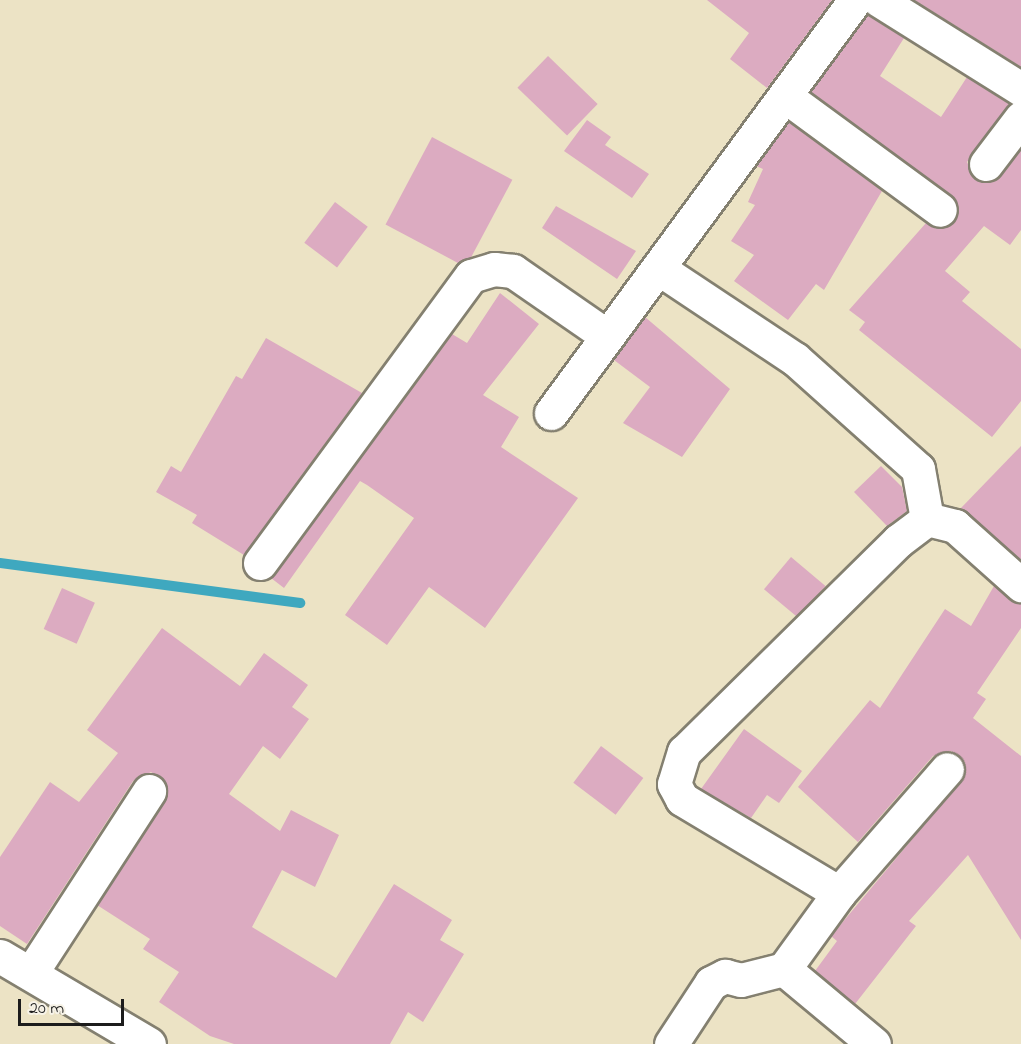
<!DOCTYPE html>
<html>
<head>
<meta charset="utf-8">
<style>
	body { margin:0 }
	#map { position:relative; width:1021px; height:1044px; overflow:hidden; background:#ece3c5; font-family:"Indie Flower",sans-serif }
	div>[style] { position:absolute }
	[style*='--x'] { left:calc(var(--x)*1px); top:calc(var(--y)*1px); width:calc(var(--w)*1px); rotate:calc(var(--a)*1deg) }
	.stream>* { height:10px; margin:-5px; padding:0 5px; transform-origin:5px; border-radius:5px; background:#3fa8bf }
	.building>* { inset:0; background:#dcabc1; transform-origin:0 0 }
	.roads { filter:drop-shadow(2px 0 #848070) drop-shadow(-2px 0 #848070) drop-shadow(0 2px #848070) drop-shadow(0 -2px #848070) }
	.street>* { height:33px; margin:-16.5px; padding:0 16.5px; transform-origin:16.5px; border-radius:16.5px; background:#fff }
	span { translate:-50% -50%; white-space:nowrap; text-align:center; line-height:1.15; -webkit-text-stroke:4.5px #f7f3e8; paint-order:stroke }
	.scale { position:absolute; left:18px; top:999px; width:106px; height:27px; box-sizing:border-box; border:3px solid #1c1c1c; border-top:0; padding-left:8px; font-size:18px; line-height:21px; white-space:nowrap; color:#1c1c1c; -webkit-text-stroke:4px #f7f3e8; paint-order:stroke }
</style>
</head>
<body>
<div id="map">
	<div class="stream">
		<div style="--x:0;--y:563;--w:303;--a:7.6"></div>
	</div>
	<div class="building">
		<div style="clip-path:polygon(707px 0,832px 0,767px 88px,730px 59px,749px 33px)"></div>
		<div style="clip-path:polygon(914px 0,1021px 0,1021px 67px)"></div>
		<div style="clip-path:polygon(868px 14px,904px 38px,880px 76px,941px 117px,967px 77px,1009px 104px,967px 162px,975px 179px,993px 181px,1021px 149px,1021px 230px,1010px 245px,984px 226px,945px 271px,970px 292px,962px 301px,1021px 349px,1021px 401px,992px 437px,859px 330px,865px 322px,849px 310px,926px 223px,947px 227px,959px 211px,951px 195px,811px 92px)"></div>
		<div style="left:548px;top:56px;width:69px;height:44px;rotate:44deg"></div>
		<div style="clip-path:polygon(587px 120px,611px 137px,605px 145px,649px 174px,632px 198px,564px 151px)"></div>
		<div style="clip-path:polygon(789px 122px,882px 191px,824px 290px,816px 284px,788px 320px,734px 281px,754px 255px,731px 241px,755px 205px,748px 202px,763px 169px,756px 166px)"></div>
		<div style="left:432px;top:137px;width:91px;height:99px;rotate:28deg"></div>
		<div style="left:335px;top:202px;width:41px;height:51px;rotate:37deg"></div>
		<div style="clip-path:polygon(556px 206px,636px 251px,617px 279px,542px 228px)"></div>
		<div style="clip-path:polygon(500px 293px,539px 324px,483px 395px,519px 417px,501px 447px,578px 498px,485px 628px,429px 587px,387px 645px,345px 615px,414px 518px,367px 485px,360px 481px,284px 588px,271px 578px,452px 334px,467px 343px)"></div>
		<div style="clip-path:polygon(645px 317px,730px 389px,682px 457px,623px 423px,650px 387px,614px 360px)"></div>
		<div style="clip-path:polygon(266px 338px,362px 393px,244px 555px,192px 523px,197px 515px,156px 492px,171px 466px,181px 472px,236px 376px,242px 379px)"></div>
		<div style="clip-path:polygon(1021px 446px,1021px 560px,961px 508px)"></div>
		<div style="clip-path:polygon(881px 466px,902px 487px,907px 511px,887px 526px,854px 492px)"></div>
		<div style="left:791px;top:557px;width:45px;height:42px;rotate:40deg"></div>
		<div style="clip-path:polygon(994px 586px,1021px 603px,1021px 628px,977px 693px,986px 699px,973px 718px,1021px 756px,1021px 940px,968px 855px,909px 921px,916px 926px,855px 1004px,815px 971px,837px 941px,831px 936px,961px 781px,965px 763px,951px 751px,933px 756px,858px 842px,798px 787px,870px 700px,880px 708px,945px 609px,971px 626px)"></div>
		<div style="left:62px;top:588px;width:36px;height:45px;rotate:24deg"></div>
		<div style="clip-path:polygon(162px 628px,240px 686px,264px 653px,308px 685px,292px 707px,309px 719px,280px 759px,263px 746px,229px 794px,280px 831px,291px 810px,339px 835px,315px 887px,282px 870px,252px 927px,336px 978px,394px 884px,452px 920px,440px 940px,464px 954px,423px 1022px,408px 1012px,390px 1044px,234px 1044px,210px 1036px,159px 1002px,179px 972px,143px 949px,150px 939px,97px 905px,165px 801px,166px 783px,151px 772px,133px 781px,27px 944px,0 926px,0 857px,50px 782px,79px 802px,118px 753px,87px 730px)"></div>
		<div style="clip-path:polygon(744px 729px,802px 771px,779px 803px,767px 795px,751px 818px,701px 789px)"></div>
		<div style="left:601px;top:746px;width:53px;height:46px;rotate:37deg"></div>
	</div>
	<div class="roads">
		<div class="street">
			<div style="--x:879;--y:0;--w:168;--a:32.1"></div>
			<div style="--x:785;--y:96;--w:192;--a:36.3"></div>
			<div style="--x:986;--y:164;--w:58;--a:-52.7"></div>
			<div style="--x:658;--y:268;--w:164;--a:33.6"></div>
			<div style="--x:795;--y:359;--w:165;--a:41.8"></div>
			<div style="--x:918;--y:469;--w:51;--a:79.8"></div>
			<div style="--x:551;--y:413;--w:513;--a:-53.64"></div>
			<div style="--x:260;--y:563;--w:356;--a:-53.7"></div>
			<div style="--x:471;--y:276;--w:24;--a:-17"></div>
			<div style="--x:494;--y:269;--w:19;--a:6"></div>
			<div style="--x:513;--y:271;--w:114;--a:34.7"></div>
			<div style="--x:839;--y:893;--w:183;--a:-149.1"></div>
			<div style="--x:682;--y:799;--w:17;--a:-118"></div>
			<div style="--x:674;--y:784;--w:34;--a:-73"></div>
			<div style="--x:684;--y:752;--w:301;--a:-44.6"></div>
			<div style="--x:898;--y:541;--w:36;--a:-37"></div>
			<div style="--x:927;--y:519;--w:29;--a:14"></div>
			<div style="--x:955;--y:526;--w:89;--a:41.8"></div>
			<div style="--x:0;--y:956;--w:173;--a:30.6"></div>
			<div style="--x:784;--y:969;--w:117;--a:39.8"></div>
			<div style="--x:31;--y:973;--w:217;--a:-57"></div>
			<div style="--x:671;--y:1044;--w:73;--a:-56.7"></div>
			<div style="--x:711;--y:983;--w:16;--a:-27"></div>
			<div style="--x:725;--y:976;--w:16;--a:14"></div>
			<div style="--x:741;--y:980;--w:44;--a:-14.3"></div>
			<div style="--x:784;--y:969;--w:94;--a:-54.1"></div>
			<div style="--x:839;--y:893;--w:164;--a:-48.9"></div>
		</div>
	</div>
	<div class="scale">20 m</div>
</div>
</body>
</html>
